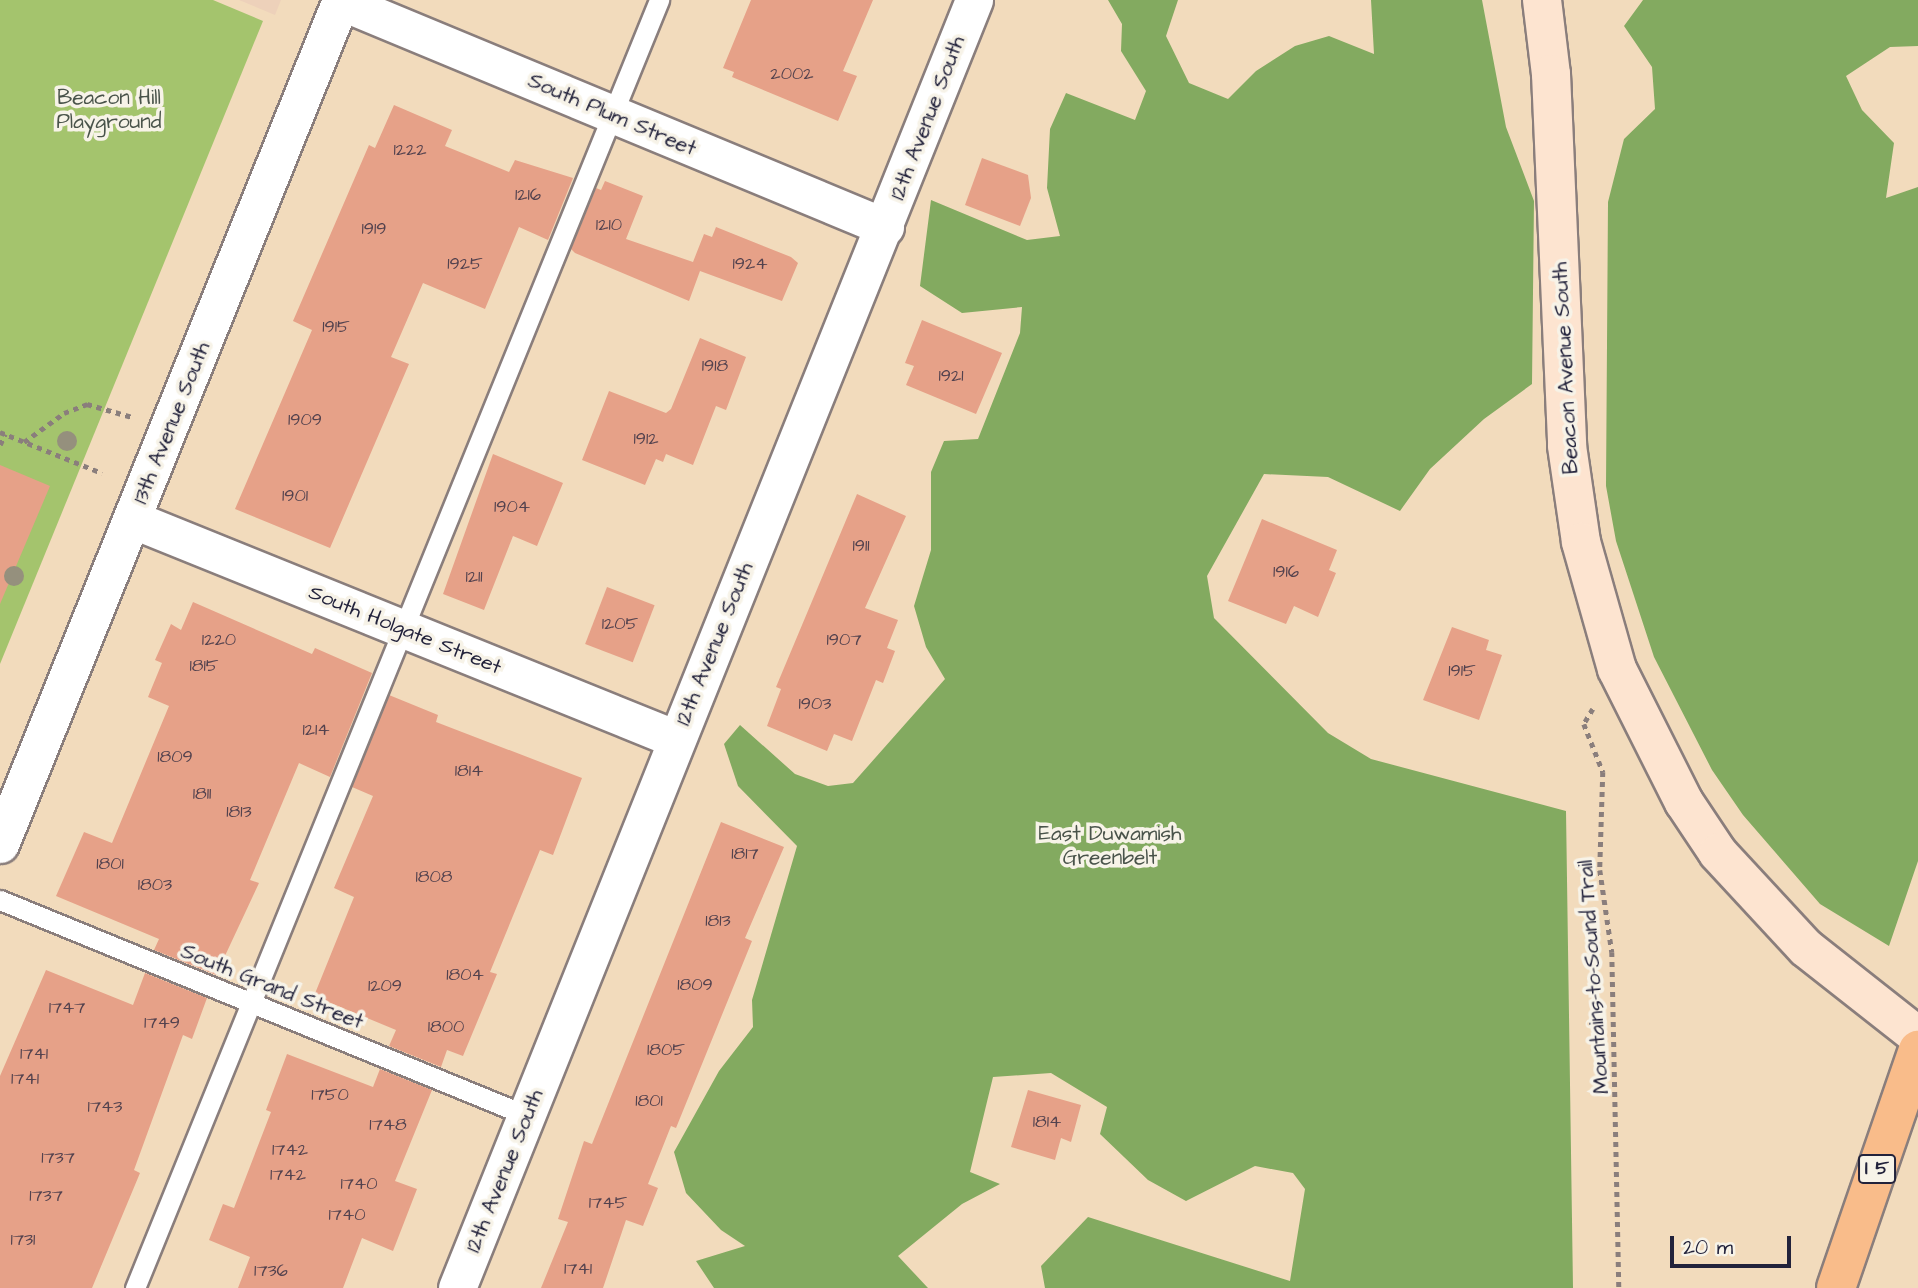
<!DOCTYPE html>
<html>
<head>
<meta charset="utf-8">
<style>
	body { margin:0 }
	#map { position:relative; width:1918px; height:1288px; overflow:hidden; background:#f2dbbc; font-family:"Architects Daughter",sans-serif }
	div>[style] { position:absolute }
	[style*='--x'] { left:calc(var(--x)*1px); top:calc(var(--y)*1px); width:calc(var(--w)*1px); rotate:calc(var(--a)*1deg) }
	.built>* { inset:0; background:#edd1ba }
	.green>* { inset:0; background:#a4c46d }
	.forest>* { inset:0; background:#83aa60 }
	.building>* { inset:0; background:#e6a188; transform-origin:0 0 }
	.path>* { height:4.5px; margin-top:-2.25px; transform-origin:0; background:repeating-linear-gradient(90deg,#8a7e7c 0 5px,transparent 0 10px) }
	.roads { filter:drop-shadow(2px 0 #8a7e7c) drop-shadow(-2px 0 #8a7e7c) drop-shadow(0 2px #8a7e7c) drop-shadow(0 -2px #8a7e7c) }
	.lane>* { height:19px; margin:-9.5px; padding:0 9.5px; transform-origin:9.5px; border-radius:9.5px; background:#fff }
	.street>* { height:37px; margin:-18.5px; padding:0 18.5px; transform-origin:18.5px; border-radius:18.5px; background:#fff }
	.secondary>* { height:38px; margin:-19px; padding:0 19px; transform-origin:19px; border-radius:19px; background:#fde4d0 }
	.highway>* { height:38px; margin:-19px; padding:0 19px; transform-origin:19px; border-radius:19px; background:#f9bc8a }
	.trees>* { width:20px; height:20px; margin:-10px; border-radius:50%; background:#95907d }
	span { translate:-50% -50%; white-space:nowrap; text-align:center; line-height:1.15; -webkit-text-stroke:7px #f7f3e8; paint-order:stroke }
	.number-label { font-size:18px; color:#53424e }
	.number-label span { -webkit-text-stroke-width:0 }
	.shield-label span { padding:2px 5px; background:#f7f3e8; border:2px solid; border-radius:5px; -webkit-text-stroke-width:0 }
	.shield-label { font-size:19px; color:#22223b; font-weight:700 }
	.park-label { font-size:21px; color:#49534a }
	.street-label { font-size:21px; color:#22223b }
	.scale { position:absolute; left:1670px; top:1236px; width:121px; height:32px; box-sizing:border-box; border:4px solid #22223b; border-top:0; padding-left:9px; font-size:21px; line-height:24px; white-space:nowrap; color:#22223b; -webkit-text-stroke:5px #f7f3e8; paint-order:stroke }
</style>
</head>
<body>
<div id="map">
	<div class="built">
		<div style="clip-path:polygon(239px 0,281px 0,275px 15px)"></div>
	</div>
	<div class="green">
		<div style="clip-path:polygon(0 0,213px 0,263px 21px,0 664px)"></div>
	</div>
	<div class="forest">
		<div style="clip-path:polygon(1108px 0,1178px 0,1166px 36px,1189px 83px,1228px 99px,1256px 71px,1295px 46px,1329px 36px,1374px 54px,1371px 0,1482px 0,1506px 127px,1534px 201px,1532px 384px,1484px 419px,1430px 469px,1400px 511px,1328px 477px,1264px 474px,1207px 576px,1214px 618px,1328px 733px,1371px 759px,1566px 811px,1573px 1288px,1045px 1288px,1041px 1266px,1088px 1217px,1290px 1281px,1305px 1189px,1293px 1173px,1255px 1166px,1186px 1201px,1148px 1180px,1100px 1134px,1107px 1107px,1051px 1073px,993px 1077px,970px 1172px,1000px 1184px,962px 1204px,898px 1256px,928px 1288px,714px 1288px,696px 1261px,745px 1246px,721px 1230px,686px 1193px,674px 1152px,719px 1071px,753px 1027px,752px 1000px,797px 846px,738px 786px,724px 744px,740px 725px,795px 774px,828px 786px,853px 783px,945px 679px,926px 647px,914px 606px,931px 550px,931px 472px,944px 441px,978px 439px,1020px 333px,1022px 307px,962px 313px,920px 286px,931px 200px,1027px 240px,1060px 236px,1047px 188px,1050px 129px,1066px 93px,1135px 120px,1146px 91px,1121px 51px,1122px 24px)"></div>
		<div style="clip-path:polygon(1643px 0,1918px 0,1918px 46px,1890px 47px,1846px 76px,1862px 110px,1894px 143px,1886px 198px,1918px 187px,1918px 861px,1889px 946px,1820px 904px,1743px 815px,1712px 770px,1654px 657px,1616px 541px,1606px 486px,1608px 202px,1624px 139px,1655px 109px,1652px 67px,1624px 26px)"></div>
	</div>
	<div class="building">
		<div style="clip-path:polygon(751px 0,873px 0,843px 71px,857px 76px,838px 121px,732px 77px,734px 72px,723px 68px)"></div>
		<div style="clip-path:polygon(394px 105px,452px 130px,445px 146px,509px 172px,515px 160px,573px 178px,548px 240px,519px 227px,485px 309px,423px 283px,391px 357px,409px 364px,330px 548px,235px 509px,312px 330px,293px 321px,369px 145px,375px 148px)"></div>
		<div style="clip-path:polygon(982px 158px,1028px 175px,1031px 198px,1020px 226px,965px 205px)"></div>
		<div style="clip-path:polygon(605px 181px,643px 196px,626px 239px,693px 262px,704px 234px,712px 237px,716px 227px,791px 257px,798px 263px,782px 301px,700px 271px,689px 301px,575px 253px,571px 249px,596px 188px,601px 190px)"></div>
		<div style="clip-path:polygon(922px 320px,1002px 353px,976px 414px,906px 385px,914px 366px,905px 363px)"></div>
		<div style="clip-path:polygon(700px 338px,746px 357px,726px 410px,716px 406px,693px 465px,666px 454px,663px 462px,656px 459px,645px 485px,582px 460px,609px 391px,666px 413px,671px 409px)"></div>
		<div style="clip-path:polygon(493px 454px,563px 483px,537px 546px,513px 536px,484px 610px,443px 594px)"></div>
		<div style="clip-path:polygon(0 465px,50px 486px,0 604px)"></div>
		<div style="clip-path:polygon(857px 494px,906px 516px,865px 608px,898px 620px,887px 648px,895px 651px,883px 683px,876px 680px,852px 741px,834px 734px,827px 751px,767px 726px,781px 689px,776px 687px)"></div>
		<div style="clip-path:polygon(1262px 519px,1337px 550px,1329px 570px,1336px 573px,1318px 617px,1294px 606px,1286px 624px,1228px 601px)"></div>
		<div style="left:607px;top:587px;width:51px;height:61px;rotate:21deg"></div>
		<div style="clip-path:polygon(193px 602px,312px 654px,315px 648px,372px 673px,330px 777px,299px 763px,250px 880px,259px 883px,216px 975px,154px 950px,159px 939px,56px 896px,84px 832px,112px 843px,169px 706px,148px 697px,162px 663px,155px 660px,171px 624px,181px 630px)"></div>
		<div style="clip-path:polygon(1452px 627px,1489px 640px,1486px 650px,1502px 655px,1479px 720px,1423px 700px)"></div>
		<div style="clip-path:polygon(389px 695px,438px 715px,436px 722px,582px 778px,553px 855px,540px 850px,490px 972px,497px 974px,463px 1056px,447px 1050px,441px 1067px,389px 1046px,396px 1030px,314px 996px,354px 897px,334px 888px,373px 796px,352px 787px)"></div>
		<div style="clip-path:polygon(721px 822px,784px 847px,745px 938px,752px 941px,676px 1128px,671px 1126px,648px 1184px,658px 1188px,643px 1226px,626px 1220px,603px 1288px,541px 1288px,568px 1222px,558px 1219px,584px 1141px,592px 1144px)"></div>
		<div style="clip-path:polygon(46px 970px,133px 1005px,145px 973px,207px 998px,192px 1039px,183px 1035px,134px 1170px,140px 1173px,92px 1288px,0 1288px,0 1076px)"></div>
		<div style="clip-path:polygon(287px 1054px,373px 1087px,380px 1069px,432px 1090px,395px 1181px,417px 1189px,393px 1251px,362px 1238px,343px 1288px,238px 1288px,250px 1257px,209px 1240px,223px 1204px,234px 1208px,271px 1112px,266px 1110px)"></div>
		<div style="clip-path:polygon(1028px 1090px,1081px 1105px,1071px 1142px,1061px 1138px,1055px 1160px,1011px 1147px)"></div>
	</div>
	<div class="path">
		<div style="--x:0;--y:432;--w:110;--a:21.9"></div>
		<div style="--x:24;--y:442;--w:49;--a:-35.9"></div>
		<div style="--x:64;--y:413;--w:25;--a:-21"></div>
		<div style="--x:87;--y:404;--w:47;--a:16.1"></div>
		<div style="--x:0;--y:445;--w:12;--a:-66"></div>
		<div style="--x:1593;--y:709;--w:17;--a:121"></div>
		<div style="--x:1584;--y:724;--w:52;--a:68.4"></div>
		<div style="--x:1603;--y:772;--w:98;--a:91.8"></div>
		<div style="--x:1600;--y:870;--w:83;--a:81.7"></div>
		<div style="--x:1612;--y:952;--w:336;--a:88.8"></div>
	</div>
	<div class="roads">
		<div class="lane">
			<div style="--x:0;--y:900;--w:570;--a:22.25"></div>
			<div style="--x:135;--y:1288;--w:1391;--a:-67.86"></div>
		</div>
		<div class="street">
			<div style="--x:340;--y:1;--w:590;--a:22.52"></div>
			<div style="--x:134;--y:520;--w:585;--a:22"></div>
			<div style="--x:0;--y:844;--w:910;--a:-68"></div>
			<div style="--x:457;--y:1288;--w:1388;--a:-68.13"></div>
		</div>
		<div class="secondary">
			<div style="--x:1542;--y:0;--w:75;--a:83.1"></div>
			<div style="--x:1551;--y:74;--w:372;--a:87.5"></div>
			<div style="--x:1567;--y:446;--w:97;--a:81.7"></div>
			<div style="--x:1581;--y:542;--w:132;--a:74.2"></div>
			<div style="--x:1617;--y:669;--w:149;--a:63.3"></div>
			<div style="--x:1684;--y:802;--w:61;--a:56.3"></div>
			<div style="--x:1718;--y:853;--w:129;--a:47.2"></div>
			<div style="--x:1806;--y:948;--w:142;--a:38.2"></div>
		</div>
		<div class="highway">
			<div style="--x:1836;--y:1288;--w:252;--a:-71"></div>
		</div>
	</div>
	<div class="trees">
		<div style="left:67px;top:441px"></div>
		<div style="left:14px;top:576px"></div>
	</div>
	<div class="number-label">
		<span style="left:792px;top:74px">2002</span>
		<span style="left:410px;top:150px">1222</span>
		<span style="left:528px;top:195px">1216</span>
		<span style="left:609px;top:225px">1210</span>
		<span style="left:374px;top:229px">1919</span>
		<span style="left:465px;top:264px">1925</span>
		<span style="left:750px;top:264px">1924</span>
		<span style="left:336px;top:327px">1915</span>
		<span style="left:715px;top:366px">1918</span>
		<span style="left:951px;top:376px">1921</span>
		<span style="left:305px;top:420px">1909</span>
		<span style="left:646px;top:439px">1912</span>
		<span style="left:295px;top:496px">1901</span>
		<span style="left:512px;top:507px">1904</span>
		<span style="left:861px;top:546px">1911</span>
		<span style="left:1286px;top:572px">1916</span>
		<span style="left:474px;top:577px">1211</span>
		<span style="left:620px;top:624px">1205</span>
		<span style="left:219px;top:640px">1220</span>
		<span style="left:844px;top:640px">1907</span>
		<span style="left:204px;top:666px">1815</span>
		<span style="left:1462px;top:671px">1915</span>
		<span style="left:815px;top:704px">1903</span>
		<span style="left:316px;top:730px">1214</span>
		<span style="left:175px;top:757px">1809</span>
		<span style="left:469px;top:771px">1814</span>
		<span style="left:202px;top:794px">1811</span>
		<span style="left:239px;top:812px">1813</span>
		<span style="left:745px;top:854px">1817</span>
		<span style="left:110px;top:864px">1801</span>
		<span style="left:434px;top:877px">1808</span>
		<span style="left:155px;top:885px">1803</span>
		<span style="left:718px;top:921px">1813</span>
		<span style="left:465px;top:975px">1804</span>
		<span style="left:695px;top:985px">1809</span>
		<span style="left:385px;top:986px">1209</span>
		<span style="left:67px;top:1008px">1747</span>
		<span style="left:162px;top:1023px">1749</span>
		<span style="left:446px;top:1027px">1800</span>
		<span style="left:666px;top:1050px">1805</span>
		<span style="left:34px;top:1054px">1741</span>
		<span style="left:25px;top:1079px">1741</span>
		<span style="left:330px;top:1095px">1750</span>
		<span style="left:649px;top:1101px">1801</span>
		<span style="left:105px;top:1107px">1743</span>
		<span style="left:1047px;top:1122px">1814</span>
		<span style="left:388px;top:1125px">1748</span>
		<span style="left:290px;top:1150px">1742</span>
		<span style="left:58px;top:1158px">1737</span>
		<span style="left:288px;top:1175px">1742</span>
		<span style="left:359px;top:1184px">1740</span>
		<span style="left:46px;top:1196px">1737</span>
		<span style="left:608px;top:1203px">1745</span>
		<span style="left:347px;top:1215px">1740</span>
		<span style="left:23px;top:1240px">1731</span>
		<span style="left:578px;top:1269px">1741</span>
		<span style="left:271px;top:1271px">1736</span>
	</div>
	<div class="shield-label">
		<span style="left:1877px;top:1169px">I 5</span>
	</div>
	<div class="park-label">
		<span style="left:109px;top:110px">Beacon Hill<br>Playground</span>
		<span style="left:1110px;top:846px">East Duwamish<br>Greenbelt</span>
	</div>
	<div class="street-label">
		<span style="left:612px;top:115px;rotate:23deg">South Plum Street</span>
		<span style="left:928px;top:118px;rotate:-69deg">12th Avenue South</span>
		<span style="left:1566px;top:368px;rotate:-93deg">Beacon Avenue South</span>
		<span style="left:172px;top:423px;rotate:-68deg">13th Avenue South</span>
		<span style="left:405px;top:630px;rotate:22deg">South Holgate Street</span>
		<span style="left:715px;top:644px;rotate:-68deg">12th Avenue South</span>
		<span style="left:1594px;top:977px;rotate:-94deg">Mountains-to-Sound Trail</span>
		<span style="left:272px;top:987px;rotate:22deg">South Grand Street</span>
		<span style="left:505px;top:1171px;rotate:-68deg">12th Avenue South</span>
	</div>
	<div class="scale">20 m</div>
</div>
</body>
</html>
